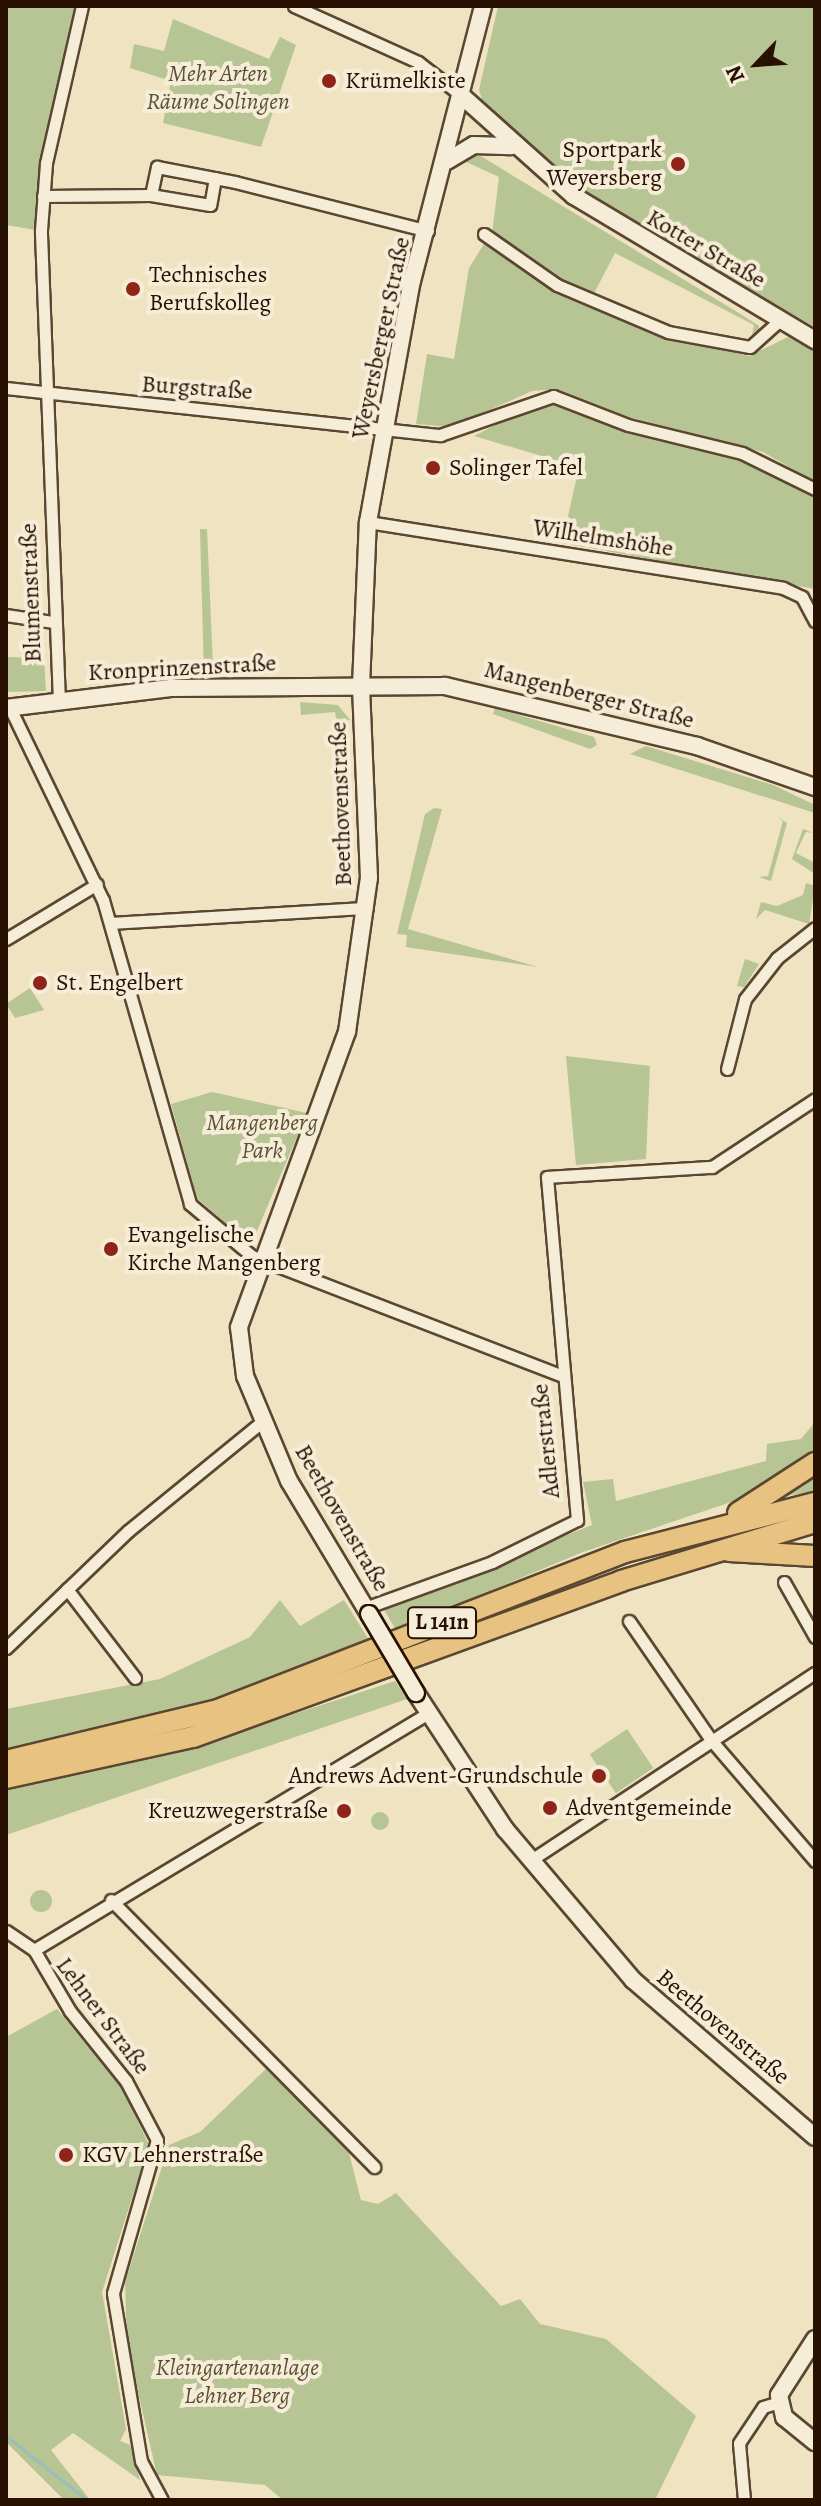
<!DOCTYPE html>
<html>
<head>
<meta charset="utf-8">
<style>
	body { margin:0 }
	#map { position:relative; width:821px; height:2506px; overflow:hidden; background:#efe3c2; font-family:Alegreya,serif }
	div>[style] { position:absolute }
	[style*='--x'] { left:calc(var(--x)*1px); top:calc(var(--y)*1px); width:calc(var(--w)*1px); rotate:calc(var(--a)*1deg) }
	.green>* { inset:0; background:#b7c494; transform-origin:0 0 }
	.round { border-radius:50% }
	.stream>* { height:3px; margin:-1.5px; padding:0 1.5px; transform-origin:1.5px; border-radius:1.5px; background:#9cbdbb }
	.roads { filter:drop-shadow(2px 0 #5a4631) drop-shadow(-2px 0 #5a4631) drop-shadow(0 2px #5a4631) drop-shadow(0 -2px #5a4631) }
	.street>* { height:11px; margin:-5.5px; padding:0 5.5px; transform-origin:5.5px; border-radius:5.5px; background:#f5edd7 }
	.secondary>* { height:16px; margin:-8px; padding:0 8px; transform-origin:8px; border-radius:8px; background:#f5edd7 }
	.highway>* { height:20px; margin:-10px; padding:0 10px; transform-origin:10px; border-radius:10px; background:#e8c281 }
	.bridges { filter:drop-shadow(2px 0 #281101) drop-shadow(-2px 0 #281101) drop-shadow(0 2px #281101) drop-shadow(0 -2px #281101) }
	.secondary-bridge>* { height:16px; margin:-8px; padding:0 8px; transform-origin:8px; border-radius:8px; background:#f5edd7 }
	.dots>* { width:22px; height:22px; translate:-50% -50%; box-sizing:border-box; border:4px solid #f5edd7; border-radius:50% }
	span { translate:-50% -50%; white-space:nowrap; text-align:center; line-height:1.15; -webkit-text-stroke:8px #f5edd7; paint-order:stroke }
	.shield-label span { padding:2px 6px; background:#f5edd7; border:2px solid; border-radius:6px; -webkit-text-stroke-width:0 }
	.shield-label { font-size:22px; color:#281101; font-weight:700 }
	.park-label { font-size:24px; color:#5a5034; font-style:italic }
	.poi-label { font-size:24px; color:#281101 }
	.left { translate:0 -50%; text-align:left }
	.right { translate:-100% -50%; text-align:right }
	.street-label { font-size:24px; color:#281101 }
	.frame { position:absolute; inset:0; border:8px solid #281101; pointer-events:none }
	.north { position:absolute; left:717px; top:24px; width:80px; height:80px; -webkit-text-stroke:6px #f5edd7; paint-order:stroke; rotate:245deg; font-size:22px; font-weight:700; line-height:32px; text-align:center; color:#281101 }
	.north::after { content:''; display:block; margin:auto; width:28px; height:36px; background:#281101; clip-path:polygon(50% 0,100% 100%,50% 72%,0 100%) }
</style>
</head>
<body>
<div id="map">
	<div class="green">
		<div style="clip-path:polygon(6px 6px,76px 6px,43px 147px,36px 230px,6px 225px)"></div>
		<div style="clip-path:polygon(498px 6px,815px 6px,815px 327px,583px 195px,484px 106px,479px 90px)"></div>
		<div style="clip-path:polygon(173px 19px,269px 59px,280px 37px,296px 45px,261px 147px,163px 123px,171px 81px,130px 68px,134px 44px,164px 51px)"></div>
		<div style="clip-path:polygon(479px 155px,747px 318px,759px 326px,759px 332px,751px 341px,754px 325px,615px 253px,592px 297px,565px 285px,492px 234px,499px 177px,464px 161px)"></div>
		<div style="clip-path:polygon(484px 244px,564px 297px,660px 336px,749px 356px,788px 337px,815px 351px,815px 482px,763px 452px,629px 417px,557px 389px,532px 391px,451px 427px,416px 424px,427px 354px,454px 359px,469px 268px)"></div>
		<div style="clip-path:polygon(540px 402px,573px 407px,631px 433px,740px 458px,796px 484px,815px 497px,815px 589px,562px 543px,579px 467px,474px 436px)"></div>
		<div style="clip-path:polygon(200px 529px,207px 529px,213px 666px,273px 665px,274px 672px,204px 674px)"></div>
		<div style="clip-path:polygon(8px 657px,44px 658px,46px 691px,6px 692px)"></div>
		<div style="clip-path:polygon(300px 702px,338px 705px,350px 720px,337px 722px,335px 712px,301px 715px)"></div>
		<div style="clip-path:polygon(495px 708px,594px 737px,597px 745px,590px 749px,493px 714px)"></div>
		<div style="clip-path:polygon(646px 746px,773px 785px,815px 805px,815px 813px,630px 754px)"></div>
		<div style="clip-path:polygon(434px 808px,442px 809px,408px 929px,538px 967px,406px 947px,407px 935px,397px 934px,425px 814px)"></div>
		<div style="clip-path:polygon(777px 816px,787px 823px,771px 881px,759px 877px,768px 876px,783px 821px)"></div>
		<div style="clip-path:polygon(803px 829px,813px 833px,806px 832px,796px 853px,815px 863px,815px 874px,792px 859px)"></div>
		<div style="clip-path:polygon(806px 883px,815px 886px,809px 924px,765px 910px,756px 919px,761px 902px,777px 906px,803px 895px)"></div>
		<div style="clip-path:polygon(745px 959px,759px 964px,744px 987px,737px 986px)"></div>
		<div style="clip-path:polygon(30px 988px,44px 1010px,15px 1018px,6px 1004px)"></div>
		<div style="clip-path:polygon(566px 1056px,650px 1066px,646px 1159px,576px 1165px)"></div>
		<div style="clip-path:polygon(212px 1092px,307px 1113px,251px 1245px,197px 1198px,171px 1104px)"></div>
		<div style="clip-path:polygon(815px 1422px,815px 1457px,749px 1496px,583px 1552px,396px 1630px,383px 1608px,592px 1525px,583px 1482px,613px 1479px,616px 1501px,766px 1461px,767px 1444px,801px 1439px)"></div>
		<div style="clip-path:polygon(815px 1470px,815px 1491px,786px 1496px,785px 1494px)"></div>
		<div style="clip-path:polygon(280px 1600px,300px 1626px,344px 1600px,369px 1640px,209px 1705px,6px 1753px,6px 1709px,160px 1679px,250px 1637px)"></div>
		<div style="clip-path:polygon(395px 1681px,407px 1699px,6px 1835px,6px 1788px,211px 1741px)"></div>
		<div style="left:627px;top:1729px;width:47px;height:45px;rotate:56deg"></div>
		<div class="round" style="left:371px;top:1812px;width:18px;height:18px"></div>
		<div class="round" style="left:30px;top:1890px;width:22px;height:22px"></div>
		<div style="clip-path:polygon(57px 2009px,123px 2090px,149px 2145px,102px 2292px,126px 2429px,120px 2441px,130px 2445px,140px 2480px,73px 2433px,51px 2450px,90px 2500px,64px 2500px,6px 2442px,6px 2037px)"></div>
		<div style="clip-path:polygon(266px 2069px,349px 2153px,361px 2200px,378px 2204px,396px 2193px,501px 2306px,520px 2299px,540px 2324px,606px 2339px,696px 2416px,655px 2500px,283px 2500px,265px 2485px,157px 2475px,127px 2344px,125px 2282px,169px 2145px,200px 2132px)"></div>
	</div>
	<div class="stream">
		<div style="--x:6;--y:2436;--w:103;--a:38.3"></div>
	</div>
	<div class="roads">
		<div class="street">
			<div style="--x:294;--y:6;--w:136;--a:24.3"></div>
			<div style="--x:418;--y:62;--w:56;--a:37.7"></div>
			<div style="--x:215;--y:178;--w:27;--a:100"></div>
			<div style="--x:210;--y:205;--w:60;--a:-170.4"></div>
			<div style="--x:151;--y:195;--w:29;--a:-78"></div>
			<div style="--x:157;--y:167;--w:79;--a:10.9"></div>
			<div style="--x:235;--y:182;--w:199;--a:14.2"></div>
			<div style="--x:43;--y:196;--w:108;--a:-0.5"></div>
			<div style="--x:484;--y:234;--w:89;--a:34.9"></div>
			<div style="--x:557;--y:285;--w:121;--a:22.9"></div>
			<div style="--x:668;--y:332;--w:83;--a:10.4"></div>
			<div style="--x:750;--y:347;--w:40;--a:-42"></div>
			<div style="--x:6;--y:388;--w:437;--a:6.2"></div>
			<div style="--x:440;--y:435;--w:120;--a:-19"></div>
			<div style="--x:553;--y:396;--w:80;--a:21.1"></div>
			<div style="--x:628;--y:425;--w:117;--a:13.8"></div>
			<div style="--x:742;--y:453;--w:81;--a:26.3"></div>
			<div style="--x:368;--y:522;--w:420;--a:9"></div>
			<div style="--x:783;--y:588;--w:21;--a:25"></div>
			<div style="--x:802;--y:597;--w:27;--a:62"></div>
			<div style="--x:6;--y:615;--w:48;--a:8.5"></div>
			<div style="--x:59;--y:702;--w:472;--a:-92.2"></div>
			<div style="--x:41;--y:230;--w:67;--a:-85.7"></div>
			<div style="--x:46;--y:163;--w:161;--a:-77.1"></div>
			<div style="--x:10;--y:708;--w:213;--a:64.2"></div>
			<div style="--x:103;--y:900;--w:316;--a:74"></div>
			<div style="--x:190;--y:1204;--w:81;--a:40"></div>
			<div style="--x:252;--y:1256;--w:330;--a:21.1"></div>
			<div style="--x:111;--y:923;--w:256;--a:-3.4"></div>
			<div style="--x:6;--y:939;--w:106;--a:-31.1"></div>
			<div style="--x:727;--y:1069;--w:72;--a:-75.6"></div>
			<div style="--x:745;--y:999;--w:52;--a:-52"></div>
			<div style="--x:777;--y:958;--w:48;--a:-38.3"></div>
			<div style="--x:784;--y:1582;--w:63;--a:60.6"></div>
			<div style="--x:67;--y:1589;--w:112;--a:52.6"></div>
			<div style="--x:365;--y:1608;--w:135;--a:-19.9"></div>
			<div style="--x:492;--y:1562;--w:95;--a:-26.3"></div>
			<div style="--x:577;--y:1520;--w:344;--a:-95"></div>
			<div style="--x:547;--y:1177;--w:165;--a:-3.5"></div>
			<div style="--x:712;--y:1167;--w:123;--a:-33.4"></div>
			<div style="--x:629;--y:1621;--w:145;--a:55.4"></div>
			<div style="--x:711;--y:1740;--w:160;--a:49.3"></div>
			<div style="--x:6;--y:1648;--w:169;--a:-43.8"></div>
			<div style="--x:128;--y:1531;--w:174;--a:-39.2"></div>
			<div style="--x:531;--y:1860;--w:340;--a:-33.4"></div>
			<div style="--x:111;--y:1900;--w:375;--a:45.4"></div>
			<div style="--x:6;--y:1931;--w:34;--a:34"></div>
			<div style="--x:162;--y:2500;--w:44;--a:-118.3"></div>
			<div style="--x:141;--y:2461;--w:170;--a:-99.5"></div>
			<div style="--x:113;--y:2293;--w:159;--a:-74"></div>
			<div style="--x:157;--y:2140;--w:67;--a:-117.7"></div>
			<div style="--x:126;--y:2081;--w:90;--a:-128.7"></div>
			<div style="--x:70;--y:2011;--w:71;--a:-120.5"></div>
			<div style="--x:34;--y:1950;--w:460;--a:-31"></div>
			<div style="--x:744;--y:2500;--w:57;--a:-95"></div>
			<div style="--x:739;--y:2443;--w:43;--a:-56.3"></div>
			<div style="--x:763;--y:2407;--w:17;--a:-17"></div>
		</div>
		<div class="secondary">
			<div style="--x:462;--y:96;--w:150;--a:41.8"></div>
			<div style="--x:574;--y:196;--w:281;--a:30.9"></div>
			<div style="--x:447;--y:161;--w:31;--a:-31"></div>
			<div style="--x:474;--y:145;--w:37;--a:2"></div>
			<div style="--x:6;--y:708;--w:166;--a:-6.9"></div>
			<div style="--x:171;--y:688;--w:274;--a:-0.4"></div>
			<div style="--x:445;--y:686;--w:259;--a:13.4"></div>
			<div style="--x:697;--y:746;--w:125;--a:19.2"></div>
			<div style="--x:369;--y:1614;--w:155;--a:-121"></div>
			<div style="--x:289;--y:1481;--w:114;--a:-112.7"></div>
			<div style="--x:245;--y:1376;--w:49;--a:-97"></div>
			<div style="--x:239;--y:1327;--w:314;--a:-69.9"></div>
			<div style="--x:347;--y:1032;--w:156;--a:-81.9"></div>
			<div style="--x:369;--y:878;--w:192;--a:-92.4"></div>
			<div style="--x:361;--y:686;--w:164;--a:-87.6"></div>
			<div style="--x:368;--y:522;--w:245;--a:-79.7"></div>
			<div style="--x:412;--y:281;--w:284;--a:-75.5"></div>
			<div style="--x:416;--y:1693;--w:163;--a:56.8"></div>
			<div style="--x:505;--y:1829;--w:198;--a:49.7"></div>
			<div style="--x:633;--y:1980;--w:240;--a:40.8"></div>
			<div style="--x:815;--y:2339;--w:67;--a:122.7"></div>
			<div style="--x:779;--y:2395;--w:23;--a:77"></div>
			<div style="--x:784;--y:2417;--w:40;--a:39"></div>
		</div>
		<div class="highway">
			<div style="--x:738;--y:1513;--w:92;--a:-33"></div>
			<div style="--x:729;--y:1551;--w:86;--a:3.3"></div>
			<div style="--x:6;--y:1761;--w:215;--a:-13.5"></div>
			<div style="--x:215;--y:1711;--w:440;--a:-21.2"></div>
			<div style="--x:625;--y:1552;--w:196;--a:-14.5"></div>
			<div style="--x:6;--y:1778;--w:191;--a:-12.4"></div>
			<div style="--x:193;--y:1737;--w:456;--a:-20"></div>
			<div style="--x:621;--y:1581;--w:203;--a:-16.9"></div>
		</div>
	</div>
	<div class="bridges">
		<div class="secondary-bridge">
			<div style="--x:369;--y:1614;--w:92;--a:59.3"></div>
		</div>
	</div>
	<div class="dots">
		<div style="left:329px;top:81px;background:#8f2418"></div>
		<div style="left:678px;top:164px;background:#8f2418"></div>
		<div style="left:133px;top:289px;background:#8f2418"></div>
		<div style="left:433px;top:468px;background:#8f2418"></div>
		<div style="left:40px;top:983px;background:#8f2418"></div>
		<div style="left:111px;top:1249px;background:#8f2418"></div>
		<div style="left:599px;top:1776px;background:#8f2418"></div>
		<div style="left:550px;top:1808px;background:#8f2418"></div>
		<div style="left:344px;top:1811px;background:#8f2418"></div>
		<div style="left:66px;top:2155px;background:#8f2418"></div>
	</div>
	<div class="shield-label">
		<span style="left:442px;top:1623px">L 141n</span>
	</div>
	<div class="park-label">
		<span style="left:218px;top:88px">Mehr Arten<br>Räume Solingen</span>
		<span style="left:262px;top:1137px">Mangenberg<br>Park</span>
		<span style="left:237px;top:2382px">Kleingartenanlage<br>Lehner Berg</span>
	</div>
	<div class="poi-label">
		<span class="left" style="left:345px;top:81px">Krümelkiste</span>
		<span class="right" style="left:662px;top:164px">Sportpark<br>Weyersberg</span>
		<span class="left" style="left:149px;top:289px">Technisches<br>Berufskolleg</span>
		<span class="left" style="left:449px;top:468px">Solinger Tafel</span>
		<span class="left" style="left:56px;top:983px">St. Engelbert</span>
		<span class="left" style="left:127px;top:1249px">Evangelische<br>Kirche Mangenberg</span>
		<span class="right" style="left:583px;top:1776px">Andrews Advent-Grundschule</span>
		<span class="left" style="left:566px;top:1808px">Adventgemeinde</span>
		<span class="right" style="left:328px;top:1811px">Kreuzwegerstraße</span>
		<span class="left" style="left:82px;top:2155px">KGV Lehnerstraße</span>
	</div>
	<div class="street-label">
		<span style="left:706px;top:249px;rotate:30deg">Kotter Straße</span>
		<span style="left:381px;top:338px;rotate:-78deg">Weyersberger Straße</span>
		<span style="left:197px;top:388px;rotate:4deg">Burgstraße</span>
		<span style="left:603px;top:538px;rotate:9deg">Wilhelmshöhe</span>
		<span style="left:31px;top:593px;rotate:-92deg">Blumenstraße</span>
		<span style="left:182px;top:668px;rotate:-3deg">Kronprinzenstraße</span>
		<span style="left:589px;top:695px;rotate:14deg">Mangenberger Straße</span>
		<span style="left:341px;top:804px;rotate:-92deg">Beethovenstraße</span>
		<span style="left:546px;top:1441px;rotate:-96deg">Adlerstraße</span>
		<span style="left:342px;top:1518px;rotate:60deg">Beethovenstraße</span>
		<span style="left:103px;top:2016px;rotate:53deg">Lehner Straße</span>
		<span style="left:723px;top:2027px;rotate:40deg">Beethovenstraße</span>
	</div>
	<div class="frame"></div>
	<div class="north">N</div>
</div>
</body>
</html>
